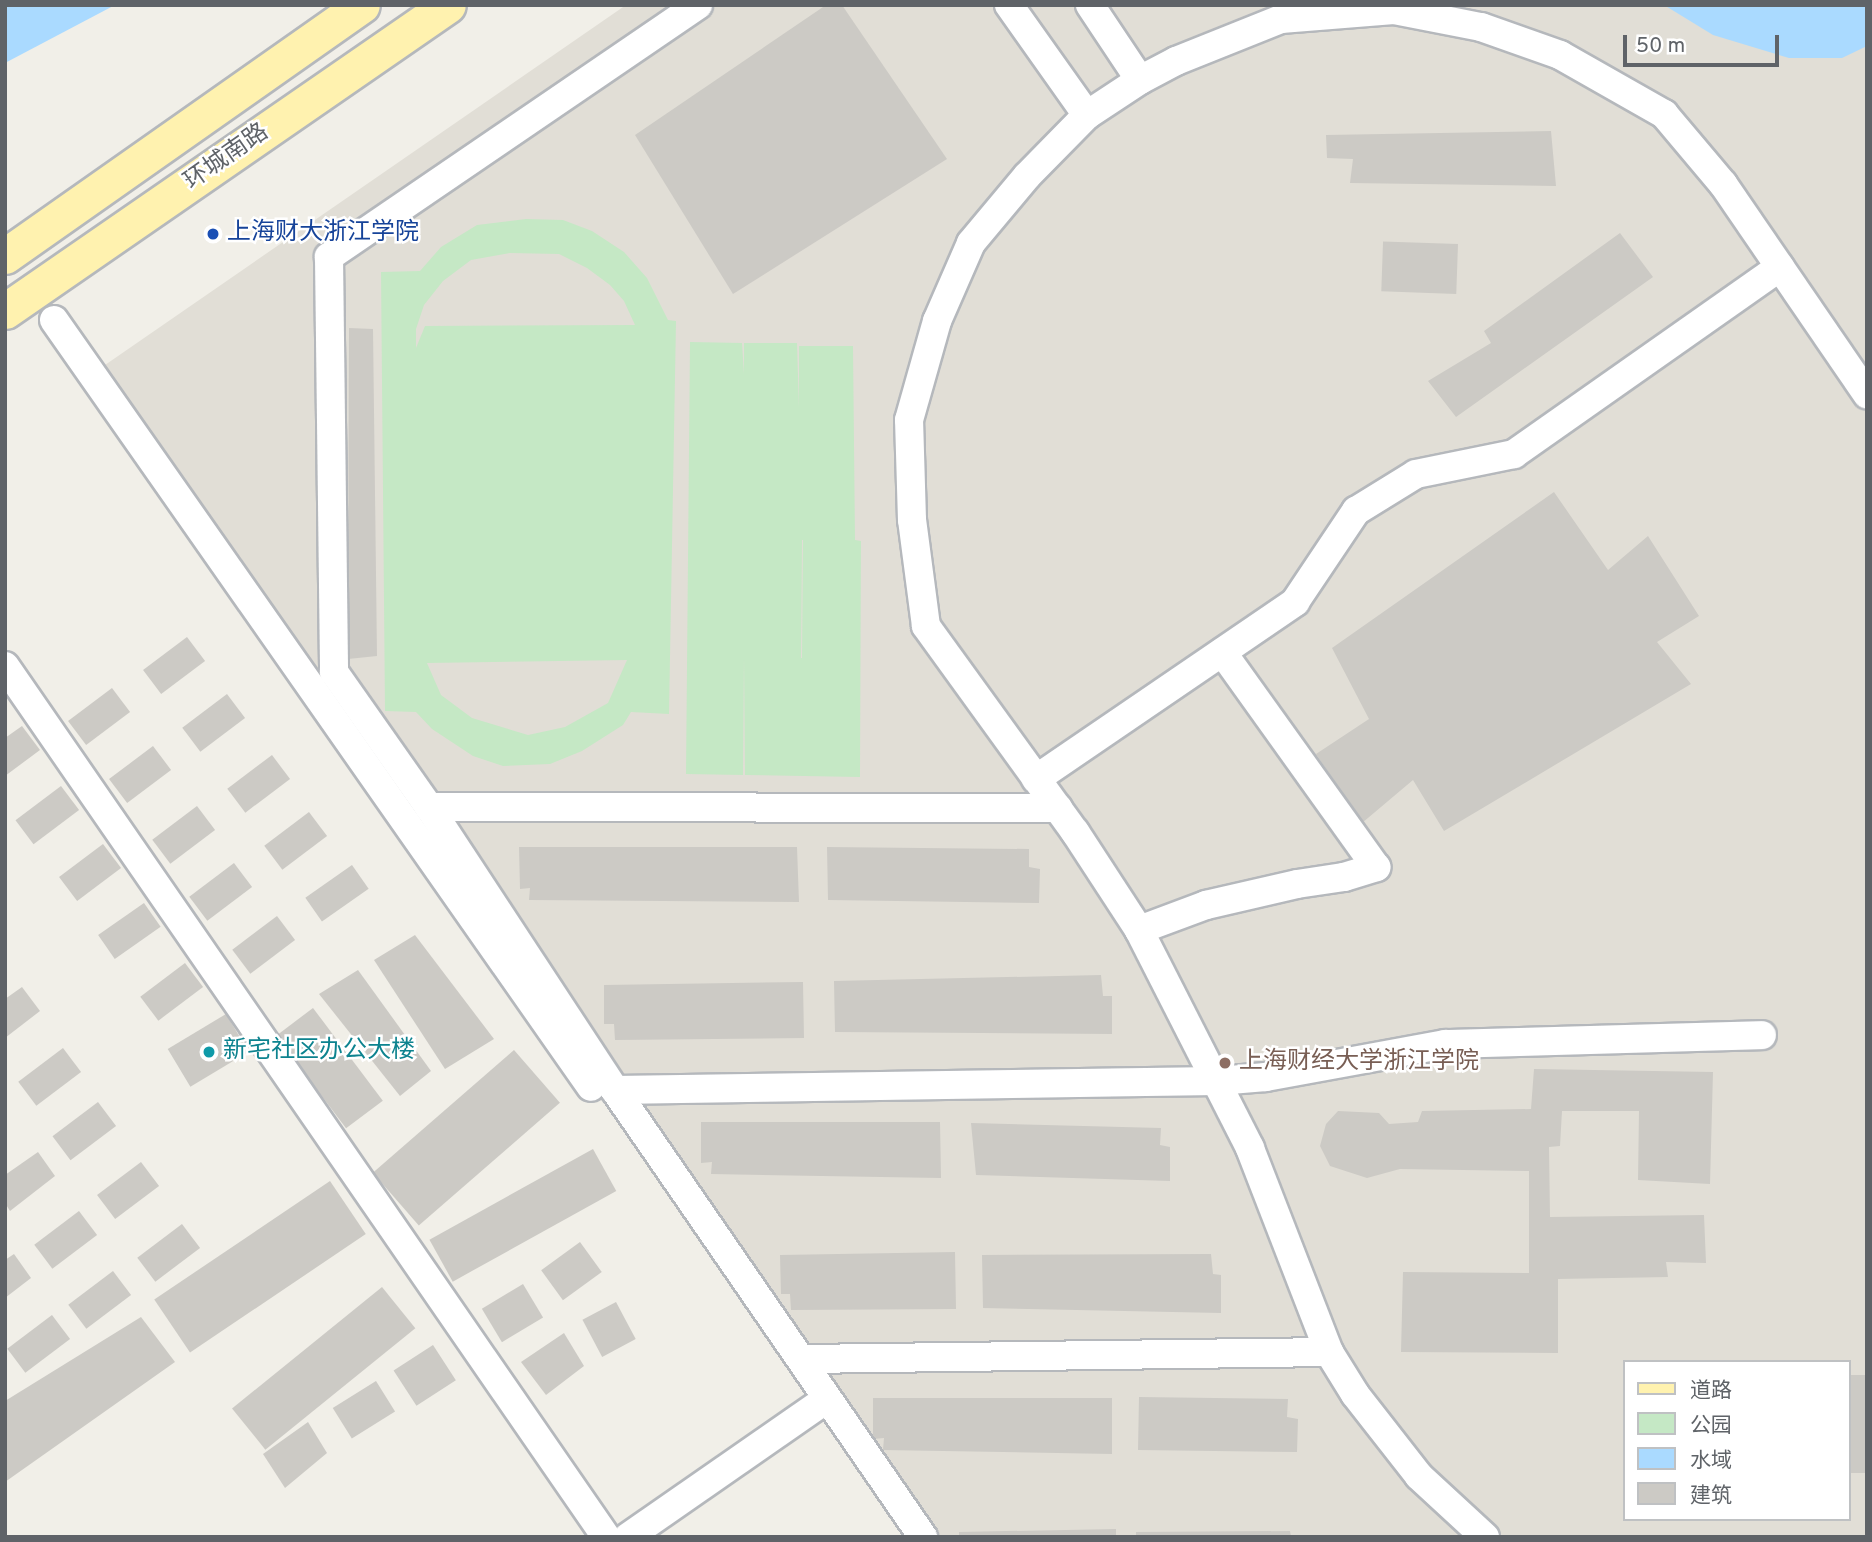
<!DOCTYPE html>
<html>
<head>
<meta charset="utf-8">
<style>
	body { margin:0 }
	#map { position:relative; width:1872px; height:1542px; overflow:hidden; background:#f1efe8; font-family:Overpass,"Noto Sans SC",sans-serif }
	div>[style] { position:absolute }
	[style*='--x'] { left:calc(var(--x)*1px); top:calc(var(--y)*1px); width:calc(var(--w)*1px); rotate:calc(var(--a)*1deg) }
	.education>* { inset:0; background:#e1ded6 }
	.green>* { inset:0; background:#c5e8c5 }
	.water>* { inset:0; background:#aadaff }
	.building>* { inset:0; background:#cccac5; transform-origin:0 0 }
	.roads { filter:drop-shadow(2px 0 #b5b8bc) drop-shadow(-2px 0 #b5b8bc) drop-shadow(0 2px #b5b8bc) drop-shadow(0 -2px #b5b8bc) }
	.minor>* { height:28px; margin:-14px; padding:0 14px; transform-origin:14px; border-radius:14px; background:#fff }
	.major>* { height:35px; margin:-17.5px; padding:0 17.5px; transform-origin:17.5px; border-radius:17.5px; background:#fff2af }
	.dots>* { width:19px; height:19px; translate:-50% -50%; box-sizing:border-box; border:4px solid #fff; border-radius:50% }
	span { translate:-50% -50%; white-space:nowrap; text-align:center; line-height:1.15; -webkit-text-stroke:5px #fff; paint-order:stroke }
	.street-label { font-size:24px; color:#5f6368 }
	.transit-label { font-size:24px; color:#164399 }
	.left { translate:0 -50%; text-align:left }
	.culture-label { font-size:24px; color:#0d838f }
	.education-label { font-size:24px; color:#785e54 }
	.frame { position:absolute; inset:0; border:7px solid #5f6368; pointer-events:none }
	.legend { position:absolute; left:1623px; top:1360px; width:228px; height:161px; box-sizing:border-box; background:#fff; border:2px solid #bfc1c3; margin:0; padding:9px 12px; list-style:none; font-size:21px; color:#5f6368 }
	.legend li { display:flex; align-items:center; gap:14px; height:35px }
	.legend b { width:35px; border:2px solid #bfc1c3 }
	.scale { position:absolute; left:1623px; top:35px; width:156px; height:32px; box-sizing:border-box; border:4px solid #5f6368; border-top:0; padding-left:9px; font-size:21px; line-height:24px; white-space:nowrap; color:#5f6368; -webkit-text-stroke:5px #fff; paint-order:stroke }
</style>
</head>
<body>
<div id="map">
	<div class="education">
		<div style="clip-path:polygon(evenodd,626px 5px,1867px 5px,1867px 1537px,911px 1537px,377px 765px,105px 365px,626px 5px,1625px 1362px,1849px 1362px,1849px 1519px,1625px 1519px,1625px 1362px)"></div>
	</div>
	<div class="green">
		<div style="clip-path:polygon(evenodd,526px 219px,563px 220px,592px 231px,624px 252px,647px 278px,668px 320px,676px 321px,669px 714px,631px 712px,623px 725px,582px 751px,550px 764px,503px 766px,473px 756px,432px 729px,416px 712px,385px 711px,381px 272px,420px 271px,441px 247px,477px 225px,526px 219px,510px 253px,559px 254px,587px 268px,610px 285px,624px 301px,635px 325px,425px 326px,416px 348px,416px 329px,424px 305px,443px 281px,471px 260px,510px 253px,526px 219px,627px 660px,608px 703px,565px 727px,528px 735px,472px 718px,441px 695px,427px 663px,627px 660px)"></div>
		<div style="clip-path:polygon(evenodd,690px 342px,742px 343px,744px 374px,744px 343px,797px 343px,799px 408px,799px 346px,853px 346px,855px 540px,861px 541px,860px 777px,745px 775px,744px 657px,743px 775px,686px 774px,690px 342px,802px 540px,803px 540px,802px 658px,801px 658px,802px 540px)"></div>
	</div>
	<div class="water">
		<div style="clip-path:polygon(5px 5px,115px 5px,5px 63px)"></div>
		<div style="clip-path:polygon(1664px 5px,1867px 5px,1867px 46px,1842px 58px,1789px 58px,1713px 35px)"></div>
	</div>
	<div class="building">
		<div style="clip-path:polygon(826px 5px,842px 5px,947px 159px,733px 294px,635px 135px)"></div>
		<div style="clip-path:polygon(1551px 131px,1556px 186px,1350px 183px,1353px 159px,1327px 158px,1326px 135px)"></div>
		<div style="clip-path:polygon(1620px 233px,1653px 277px,1456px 417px,1428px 381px,1491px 343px,1484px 331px)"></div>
		<div style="left:1458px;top:244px;width:50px;height:75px;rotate:92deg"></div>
		<div style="clip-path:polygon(349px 328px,373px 329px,377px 656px,348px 659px)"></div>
		<div style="clip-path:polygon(1554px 492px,1608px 570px,1648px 536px,1699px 616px,1657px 642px,1691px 684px,1444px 831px,1413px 780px,1362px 823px,1316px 754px,1369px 719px,1332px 648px)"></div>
		<div style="left:187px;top:637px;width:30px;height:55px;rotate:53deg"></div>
		<div style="left:112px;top:688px;width:30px;height:55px;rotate:53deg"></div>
		<div style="left:227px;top:694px;width:30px;height:56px;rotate:53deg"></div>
		<div style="clip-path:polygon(22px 726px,40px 750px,5px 776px,5px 738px)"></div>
		<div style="left:153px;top:746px;width:30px;height:55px;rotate:53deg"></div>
		<div style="left:272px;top:755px;width:30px;height:56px;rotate:53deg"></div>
		<div style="left:61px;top:786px;width:30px;height:57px;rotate:53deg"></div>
		<div style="left:197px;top:806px;width:30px;height:56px;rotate:53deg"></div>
		<div style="left:309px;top:812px;width:30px;height:56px;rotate:53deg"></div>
		<div style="left:103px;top:844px;width:30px;height:55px;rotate:53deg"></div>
		<div style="clip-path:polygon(519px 847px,797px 847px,799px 902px,529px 900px,530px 888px,520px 889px)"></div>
		<div style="clip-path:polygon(827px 847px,1029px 849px,1029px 867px,1040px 869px,1039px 903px,828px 900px)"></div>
		<div style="left:234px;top:863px;width:30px;height:56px;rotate:53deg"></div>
		<div style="left:352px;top:865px;width:29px;height:57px;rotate:55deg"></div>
		<div style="left:144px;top:903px;width:29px;height:56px;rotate:55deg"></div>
		<div style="left:277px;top:916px;width:30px;height:56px;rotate:53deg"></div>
		<div style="clip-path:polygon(415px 935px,494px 1039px,445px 1069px,374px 960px)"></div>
		<div style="left:185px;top:963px;width:30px;height:56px;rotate:53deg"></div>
		<div style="clip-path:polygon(358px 970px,431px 1071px,400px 1096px,319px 994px)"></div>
		<div style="clip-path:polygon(1101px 975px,1103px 996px,1112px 996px,1112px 1034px,835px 1032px,834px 981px)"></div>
		<div style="clip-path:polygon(803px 982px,804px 1038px,615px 1040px,614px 1024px,604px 1024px,604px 985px)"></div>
		<div style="clip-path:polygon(22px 987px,40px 1011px,5px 1038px,5px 999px)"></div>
		<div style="left:313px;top:1008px;width:116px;height:46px;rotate:53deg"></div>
		<div style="left:226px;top:1014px;width:44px;height:68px;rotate:59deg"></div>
		<div style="left:63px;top:1048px;width:30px;height:56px;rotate:53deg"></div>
		<div style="left:514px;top:1050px;width:70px;height:187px;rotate:49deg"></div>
		<div style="clip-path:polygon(1534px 1069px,1713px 1072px,1710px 1184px,1638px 1180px,1639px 1111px,1562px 1111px,1560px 1146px,1549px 1147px,1550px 1217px,1704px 1215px,1706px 1263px,1666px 1262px,1668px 1277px,1558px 1279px,1558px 1353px,1401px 1352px,1403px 1272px,1529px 1273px,1529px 1171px,1400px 1169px,1367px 1178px,1330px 1166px,1320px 1146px,1326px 1124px,1338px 1111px,1379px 1113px,1389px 1124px,1418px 1122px,1422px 1111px,1531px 1109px)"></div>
		<div style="left:98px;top:1102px;width:30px;height:57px;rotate:53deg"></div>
		<div style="clip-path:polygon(701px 1122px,940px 1122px,941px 1178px,711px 1174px,712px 1162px,701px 1163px)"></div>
		<div style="clip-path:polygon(971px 1123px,1161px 1128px,1160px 1145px,1170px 1147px,1170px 1181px,976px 1175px)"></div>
		<div style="left:593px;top:1149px;width:48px;height:187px;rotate:61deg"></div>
		<div style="clip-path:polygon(38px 1152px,55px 1176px,10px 1211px,5px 1203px,5px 1175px)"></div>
		<div style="left:141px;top:1162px;width:30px;height:55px;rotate:53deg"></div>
		<div style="left:330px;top:1181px;width:64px;height:212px;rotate:56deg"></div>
		<div style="left:79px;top:1211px;width:30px;height:56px;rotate:53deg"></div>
		<div style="left:182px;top:1224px;width:30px;height:56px;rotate:53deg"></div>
		<div style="left:580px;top:1242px;width:37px;height:48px;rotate:54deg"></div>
		<div style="clip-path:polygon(955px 1252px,956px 1309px,791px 1310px,790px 1294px,781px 1294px,780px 1255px)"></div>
		<div style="clip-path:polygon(14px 1254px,31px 1278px,5px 1298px,5px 1260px)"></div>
		<div style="clip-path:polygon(1211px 1254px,1213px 1274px,1221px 1275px,1221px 1313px,983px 1308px,982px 1255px)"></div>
		<div style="left:113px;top:1271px;width:30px;height:56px;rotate:53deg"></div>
		<div style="left:523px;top:1284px;width:39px;height:48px;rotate:59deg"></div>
		<div style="left:382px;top:1287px;width:53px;height:193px;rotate:51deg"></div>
		<div style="left:616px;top:1302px;width:42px;height:38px;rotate:62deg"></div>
		<div style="left:52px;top:1315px;width:30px;height:56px;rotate:53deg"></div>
		<div style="clip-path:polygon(141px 1317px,175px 1362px,5px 1482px,5px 1401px)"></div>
		<div style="clip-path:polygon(564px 1333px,584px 1366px,546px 1395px,521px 1362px)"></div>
		<div style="left:433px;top:1345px;width:42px;height:47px;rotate:57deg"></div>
		<div style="left:1849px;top:1375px;width:18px;height:98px"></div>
		<div style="left:376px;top:1381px;width:36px;height:51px;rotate:58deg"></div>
		<div style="clip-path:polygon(1139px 1397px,1288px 1399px,1287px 1417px,1298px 1419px,1297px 1452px,1138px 1450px)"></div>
		<div style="clip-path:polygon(873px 1398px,1112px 1398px,1112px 1454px,883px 1450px,884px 1438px,873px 1439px)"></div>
		<div style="clip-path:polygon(308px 1422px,327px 1453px,285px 1488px,263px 1454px)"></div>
		<div style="clip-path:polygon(1116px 1529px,1116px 1537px,959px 1537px,959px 1532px)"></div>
		<div style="clip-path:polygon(1290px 1531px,1291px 1537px,1136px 1537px,1136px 1532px)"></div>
	</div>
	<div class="roads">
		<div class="minor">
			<div style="--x:698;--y:5;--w:447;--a:145.7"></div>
			<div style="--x:329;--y:257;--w:415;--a:89.3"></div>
			<div style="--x:334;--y:672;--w:165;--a:54.9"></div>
			<div style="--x:429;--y:807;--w:339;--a:56.7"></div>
			<div style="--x:615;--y:1090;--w:543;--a:55.43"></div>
			<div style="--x:1009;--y:5;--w:135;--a:54.7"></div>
			<div style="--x:1090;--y:5;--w:90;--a:56.3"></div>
			<div style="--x:54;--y:320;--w:936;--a:55"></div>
			<div style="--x:5;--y:666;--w:1058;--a:55.39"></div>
			<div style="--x:1036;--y:779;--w:314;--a:-34.3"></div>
			<div style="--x:1295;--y:602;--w:110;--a:-56.2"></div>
			<div style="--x:1356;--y:511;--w:70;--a:-31.7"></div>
			<div style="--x:1416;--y:474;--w:100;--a:-11.5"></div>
			<div style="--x:1514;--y:454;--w:325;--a:-35.1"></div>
			<div style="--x:429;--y:807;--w:629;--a:0.09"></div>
			<div style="--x:1139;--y:930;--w:72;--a:-20.5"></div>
			<div style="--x:1206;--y:905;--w:93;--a:-13"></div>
			<div style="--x:1297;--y:884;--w:48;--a:-8.5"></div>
			<div style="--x:1344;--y:877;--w:34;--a:-17"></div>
			<div style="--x:1376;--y:867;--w:264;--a:-125.6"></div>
			<div style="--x:615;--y:1090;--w:603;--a:-0.86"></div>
			<div style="--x:1218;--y:1081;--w:48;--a:-4.8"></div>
			<div style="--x:1266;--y:1077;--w:182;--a:-10.4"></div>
			<div style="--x:1445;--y:1044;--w:317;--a:-1.6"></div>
			<div style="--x:803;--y:1359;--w:526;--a:-0.76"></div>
			<div style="--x:628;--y:1537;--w:228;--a:-34.8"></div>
			<div style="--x:1485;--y:1537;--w:90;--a:-137.3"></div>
			<div style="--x:1419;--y:1476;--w:104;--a:-128"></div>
			<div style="--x:1355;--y:1394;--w:49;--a:-121.8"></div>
			<div style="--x:1329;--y:1352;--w:219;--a:-111.2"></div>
			<div style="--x:1250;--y:1148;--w:245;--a:-117"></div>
			<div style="--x:1139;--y:930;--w:117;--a:-123.1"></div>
			<div style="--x:1075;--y:832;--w:254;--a:-125.9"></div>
			<div style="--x:926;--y:626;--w:107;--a:-97.5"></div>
			<div style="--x:912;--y:520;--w:100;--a:-91.7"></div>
			<div style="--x:909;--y:420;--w:103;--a:-74.2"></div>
			<div style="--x:937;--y:321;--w:85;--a:-66.4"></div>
			<div style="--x:971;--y:243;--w:87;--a:-50.1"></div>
			<div style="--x:1027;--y:176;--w:86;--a:-45.5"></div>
			<div style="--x:1087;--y:115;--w:64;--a:-33.4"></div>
			<div style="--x:1140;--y:80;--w:41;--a:-27.8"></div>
			<div style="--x:1176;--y:61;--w:113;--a:-21.8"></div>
			<div style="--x:1281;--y:19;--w:113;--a:-4.6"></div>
			<div style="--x:1394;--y:10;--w:89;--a:11.1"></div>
			<div style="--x:1481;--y:27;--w:84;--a:19.5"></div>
			<div style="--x:1560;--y:55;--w:120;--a:29.6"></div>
			<div style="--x:1664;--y:114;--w:92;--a:49.9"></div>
			<div style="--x:1723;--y:184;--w:255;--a:55.6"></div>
		</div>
		<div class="major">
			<div style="--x:5;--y:256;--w:436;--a:-35.1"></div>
			<div style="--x:5;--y:311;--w:538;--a:-34.63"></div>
		</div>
	</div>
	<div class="dots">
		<div style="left:213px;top:234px;background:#1a4fb4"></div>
		<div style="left:209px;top:1052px;background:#0f9aa8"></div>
		<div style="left:1225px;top:1063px;background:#8d6e63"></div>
	</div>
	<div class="street-label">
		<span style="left:227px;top:158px;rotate:-35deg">环城南路</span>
	</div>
	<div class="transit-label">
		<span class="left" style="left:227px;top:234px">上海财大浙江学院</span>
	</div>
	<div class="culture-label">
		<span class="left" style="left:223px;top:1052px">新宅社区办公大楼</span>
	</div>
	<div class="education-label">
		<span class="left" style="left:1239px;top:1063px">上海财经大学浙江学院</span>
	</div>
	<div class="frame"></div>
	<ul class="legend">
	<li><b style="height:9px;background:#fff2af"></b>道路</li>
	<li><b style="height:19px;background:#c5e8c5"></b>公园</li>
	<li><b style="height:19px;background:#aadaff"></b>水域</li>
	<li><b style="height:19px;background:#cccac5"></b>建筑</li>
	</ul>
	<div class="scale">50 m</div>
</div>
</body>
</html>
